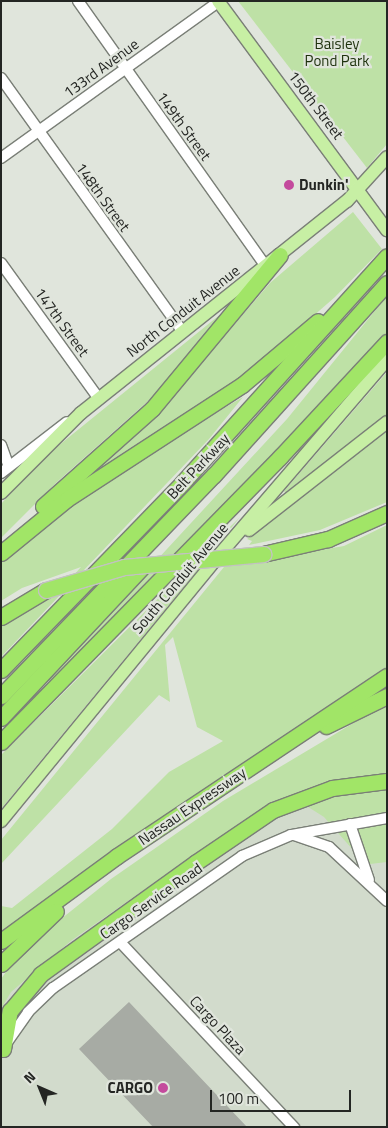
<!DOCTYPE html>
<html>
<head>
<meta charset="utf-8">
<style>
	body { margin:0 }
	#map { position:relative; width:388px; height:1128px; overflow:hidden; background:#e0e5dc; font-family:"Titillium Web",sans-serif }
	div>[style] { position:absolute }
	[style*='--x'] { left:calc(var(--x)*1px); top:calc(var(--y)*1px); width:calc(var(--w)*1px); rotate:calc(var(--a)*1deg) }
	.built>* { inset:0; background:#d2dbcc }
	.green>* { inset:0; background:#bee1a6 }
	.building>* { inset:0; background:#a7aba4 }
	.roads { filter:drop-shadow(1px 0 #7a7f77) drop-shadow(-1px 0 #7a7f77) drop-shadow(0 1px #7a7f77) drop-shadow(0 -1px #7a7f77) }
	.minor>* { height:10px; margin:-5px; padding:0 5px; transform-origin:5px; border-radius:5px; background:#fff }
	.major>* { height:12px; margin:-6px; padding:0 6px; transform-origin:6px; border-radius:6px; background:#c7efa4 }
	.highway>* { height:15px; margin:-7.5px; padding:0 7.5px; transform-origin:7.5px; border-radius:7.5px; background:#a1e567 }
	.bridges { filter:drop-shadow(1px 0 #c2c2c1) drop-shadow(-1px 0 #c2c2c1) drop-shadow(0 1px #c2c2c1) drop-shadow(0 -1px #c2c2c1) }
	.highway-bridge>* { height:15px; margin:-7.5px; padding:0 7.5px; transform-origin:7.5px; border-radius:7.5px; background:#a1e567 }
	.dots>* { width:14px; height:14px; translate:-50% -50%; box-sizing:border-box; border:2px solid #e0e5dc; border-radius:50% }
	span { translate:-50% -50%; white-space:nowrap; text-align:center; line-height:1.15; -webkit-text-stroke:4.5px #e0e5dc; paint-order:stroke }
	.park-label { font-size:15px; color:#1e310d }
	.street-label { font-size:15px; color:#242623 }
	.poi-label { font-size:15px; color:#242623; font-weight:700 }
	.left { translate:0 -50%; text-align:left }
	.right { translate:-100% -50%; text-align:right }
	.frame { position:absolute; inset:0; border:2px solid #242623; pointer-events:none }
	.north { position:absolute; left:15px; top:1063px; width:50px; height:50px; -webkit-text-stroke:4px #e0e5dc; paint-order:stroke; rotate:316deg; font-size:14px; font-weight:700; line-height:20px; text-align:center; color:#242623 }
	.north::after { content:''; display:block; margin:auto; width:18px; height:22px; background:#242623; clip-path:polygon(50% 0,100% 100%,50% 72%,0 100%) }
	.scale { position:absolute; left:210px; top:1090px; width:141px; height:22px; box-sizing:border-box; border:2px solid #242623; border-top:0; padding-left:6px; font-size:15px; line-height:18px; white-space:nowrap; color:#242623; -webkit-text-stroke:4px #e0e5dc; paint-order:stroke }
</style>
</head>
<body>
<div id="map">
	<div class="built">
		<div style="clip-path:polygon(387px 726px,387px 1127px,1px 1127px,1px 995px,59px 941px)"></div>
	</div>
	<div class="green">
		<div style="clip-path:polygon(238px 1px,387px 1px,387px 144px,367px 168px)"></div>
		<div style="clip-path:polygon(353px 212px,382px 249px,335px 297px,225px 393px,89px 478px,180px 388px,270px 283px)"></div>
		<div style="clip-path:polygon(387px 296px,387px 338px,51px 683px,47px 679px,287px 419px)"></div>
		<div style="clip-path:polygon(222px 313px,166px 385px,57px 482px,1px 538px,1px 504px,42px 459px)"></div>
		<div style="clip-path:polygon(387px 372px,387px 416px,286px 494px,284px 491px)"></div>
		<div style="clip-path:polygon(243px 397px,209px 439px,1px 657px,1px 625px,55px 596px,81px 567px,22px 588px,1px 601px,1px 559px,79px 492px)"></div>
		<div style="clip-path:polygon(387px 429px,387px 502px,320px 530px,249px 545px,252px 541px,247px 539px)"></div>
		<div style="clip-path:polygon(240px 517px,196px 572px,1px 809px,1px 755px)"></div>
		<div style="clip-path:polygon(387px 525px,387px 669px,200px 792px,1px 935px,1px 906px,12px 908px,112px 829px,169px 772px,223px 741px,197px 727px,173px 637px,165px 645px,170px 702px,159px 695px,1px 864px,1px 840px,224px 567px,344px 546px)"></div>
		<div style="clip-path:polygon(387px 703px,387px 862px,370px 864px,361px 859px,324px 817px,305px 805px,281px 804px,247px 818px,72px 940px,11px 992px,1px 1009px,1px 979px,8px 969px,36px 939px,111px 879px,223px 801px)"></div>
	</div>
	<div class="building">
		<div style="clip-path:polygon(129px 1002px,161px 1036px,247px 1127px,153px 1127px,79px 1049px)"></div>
	</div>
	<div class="roads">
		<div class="minor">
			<div style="--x:78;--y:1;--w:326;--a:54.7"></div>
			<div style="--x:1;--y:78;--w:312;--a:54.4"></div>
			<div style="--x:1;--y:158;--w:267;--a:-35.7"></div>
			<div style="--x:1;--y:263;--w:168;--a:54.2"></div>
			<div style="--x:1;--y:445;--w:23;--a:70"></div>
			<div style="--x:1;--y:473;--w:83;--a:-37.7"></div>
			<div style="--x:350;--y:824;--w:59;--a:71.3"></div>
			<div style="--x:294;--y:835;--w:37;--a:19"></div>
			<div style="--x:329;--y:847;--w:79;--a:43"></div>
			<div style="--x:121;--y:943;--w:253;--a:46.8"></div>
			<div style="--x:8;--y:1041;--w:35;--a:-55"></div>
			<div style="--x:28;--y:1012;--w:35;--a:-44"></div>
			<div style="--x:53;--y:988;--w:231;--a:-34.9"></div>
			<div style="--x:242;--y:856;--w:53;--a:-23.2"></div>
			<div style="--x:291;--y:835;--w:97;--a:-10"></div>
		</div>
		<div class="major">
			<div style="--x:218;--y:1;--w:285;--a:53.6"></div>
			<div style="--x:1;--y:493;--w:113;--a:-45"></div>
			<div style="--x:81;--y:413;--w:340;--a:-38.6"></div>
			<div style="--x:347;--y:201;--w:59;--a:-47.7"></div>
			<div style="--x:249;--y:530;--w:175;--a:-38"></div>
			<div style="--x:1;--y:821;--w:345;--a:-50.6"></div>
			<div style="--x:220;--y:554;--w:256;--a:-49.3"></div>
		</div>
		<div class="highway">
			<div style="--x:43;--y:506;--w:146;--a:-41.7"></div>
			<div style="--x:152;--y:409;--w:200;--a:-50.3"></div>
			<div style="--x:1;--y:553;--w:85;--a:-39.3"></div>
			<div style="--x:67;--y:499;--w:209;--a:-33.1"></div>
			<div style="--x:242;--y:385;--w:99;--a:-40.1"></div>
			<div style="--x:263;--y:554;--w:67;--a:-13"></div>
			<div style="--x:328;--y:539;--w:64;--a:-23.8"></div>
			<div style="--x:1;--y:617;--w:52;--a:-31"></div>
			<div style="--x:1;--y:670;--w:262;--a:-45.9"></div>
			<div style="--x:183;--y:482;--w:304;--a:-47.9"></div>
			<div style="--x:1;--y:696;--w:307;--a:-46.1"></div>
			<div style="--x:214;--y:475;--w:258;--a:-48"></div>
			<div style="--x:1;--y:718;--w:208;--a:-46.9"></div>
			<div style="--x:326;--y:726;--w:68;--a:-26.2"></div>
			<div style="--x:1;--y:742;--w:399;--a:-45.6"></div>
			<div style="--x:280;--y:457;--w:157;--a:-47.1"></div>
			<div style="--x:1;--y:941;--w:144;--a:-36.2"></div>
			<div style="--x:117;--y:856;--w:324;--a:-33.7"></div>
			<div style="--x:1;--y:964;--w:76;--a:-43.9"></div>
			<div style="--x:3;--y:1049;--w:39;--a:-80"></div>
			<div style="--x:10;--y:1011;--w:48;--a:-50"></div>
			<div style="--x:41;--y:974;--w:190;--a:-35.8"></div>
			<div style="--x:195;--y:863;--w:94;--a:-34.2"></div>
			<div style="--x:273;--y:810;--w:63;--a:-20.4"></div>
			<div style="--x:332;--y:788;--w:55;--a:-7.3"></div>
		</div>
	</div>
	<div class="bridges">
		<div class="highway-bridge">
			<div style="--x:46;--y:590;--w:81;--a:-16.4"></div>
			<div style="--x:124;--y:567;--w:140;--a:-5.3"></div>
		</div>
	</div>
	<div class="dots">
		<div style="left:289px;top:185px;background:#c44a9d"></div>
		<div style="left:163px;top:1088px;background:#c44a9d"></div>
	</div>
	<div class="park-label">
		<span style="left:337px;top:52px">Baisley<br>Pond Park</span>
	</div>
	<div class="street-label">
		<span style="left:101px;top:68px;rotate:-36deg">133rd Avenue</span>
		<span style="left:316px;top:105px;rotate:53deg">150th Street</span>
		<span style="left:184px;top:126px;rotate:54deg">149th Street</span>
		<span style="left:103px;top:197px;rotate:54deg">148th Street</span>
		<span style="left:183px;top:311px;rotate:-38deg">North Conduit Avenue</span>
		<span style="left:62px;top:322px;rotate:54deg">147th Street</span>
		<span style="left:198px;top:466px;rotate:-47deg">Belt Parkway</span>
		<span style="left:180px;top:578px;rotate:-50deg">South Conduit Avenue</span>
		<span style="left:192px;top:806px;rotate:-34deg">Nassau Expressway</span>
		<span style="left:151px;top:901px;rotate:-35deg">Cargo Service Road</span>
		<span style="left:218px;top:1025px;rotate:47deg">Cargo Plaza</span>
	</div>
	<div class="poi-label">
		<span class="left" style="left:299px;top:185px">Dunkin'</span>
		<span class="right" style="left:153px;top:1088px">CARGO</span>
	</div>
	<div class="frame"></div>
	<div class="north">N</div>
	<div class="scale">100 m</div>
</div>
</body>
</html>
